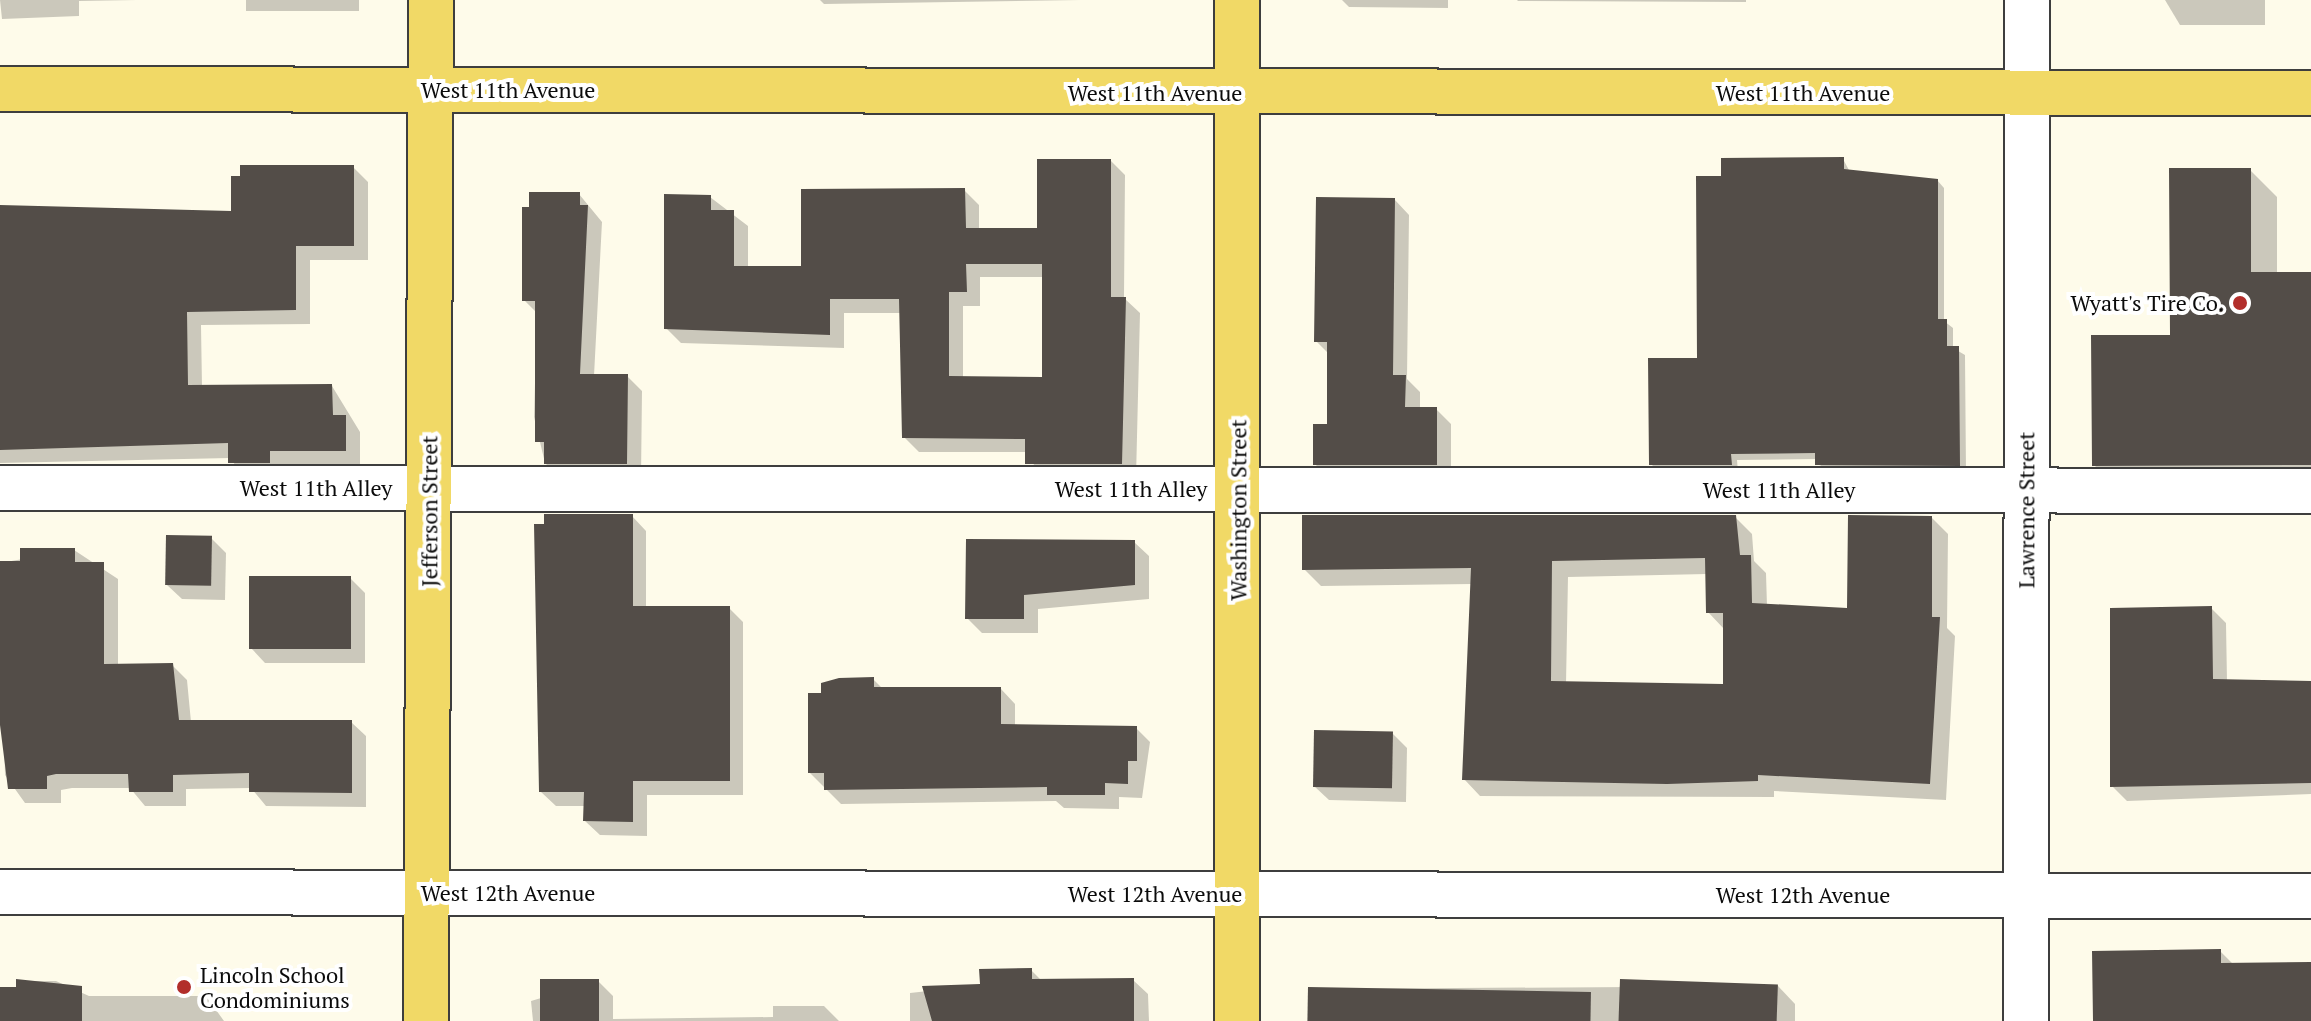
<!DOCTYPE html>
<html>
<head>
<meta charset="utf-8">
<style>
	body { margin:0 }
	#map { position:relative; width:2311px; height:1021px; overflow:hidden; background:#fefbea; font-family:"PT Serif",serif }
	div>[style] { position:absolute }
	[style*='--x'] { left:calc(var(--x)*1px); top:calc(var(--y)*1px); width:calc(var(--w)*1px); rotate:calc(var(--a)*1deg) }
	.shadow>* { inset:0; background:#0003; transform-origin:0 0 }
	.building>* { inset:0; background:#534d48; transform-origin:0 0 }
	.roads { filter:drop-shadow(2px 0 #3e3e3e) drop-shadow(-2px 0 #3e3e3e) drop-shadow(0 2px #3e3e3e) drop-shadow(0 -2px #3e3e3e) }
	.minor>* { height:44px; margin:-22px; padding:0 22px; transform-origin:22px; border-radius:22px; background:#fff }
	.major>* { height:44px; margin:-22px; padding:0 22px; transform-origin:22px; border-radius:22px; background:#f1d966 }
	.dots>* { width:22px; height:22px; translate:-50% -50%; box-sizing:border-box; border:4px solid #fff; border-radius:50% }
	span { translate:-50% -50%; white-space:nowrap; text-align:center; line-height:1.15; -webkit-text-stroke:8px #fff; paint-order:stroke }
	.street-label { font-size:22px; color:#0b0b0b }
	.poi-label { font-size:22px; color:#0b0b0b }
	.right { translate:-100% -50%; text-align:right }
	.left { translate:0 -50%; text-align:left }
</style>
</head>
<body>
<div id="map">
	<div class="shadow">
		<div style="clip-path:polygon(0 0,137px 0,79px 1px,79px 16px,2px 19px)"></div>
		<div style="left:246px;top:0;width:113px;height:11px"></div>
		<div style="clip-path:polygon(820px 0,1081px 0,824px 4px)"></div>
		<div style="clip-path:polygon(1342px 0,1448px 0,1448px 8px,1349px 7px)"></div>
		<div style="clip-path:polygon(1517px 0,1746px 0,1746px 2px,1518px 1px)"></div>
		<div style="clip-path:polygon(2165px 0,2265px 0,2265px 25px,2180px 25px)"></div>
		<div style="clip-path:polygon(1843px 159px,1850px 172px,1937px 180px,1944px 188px,1944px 321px,1953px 328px,1953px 348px,1965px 355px,1966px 472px,1824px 472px,1817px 459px,1737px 460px,1738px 472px,1658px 471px,1651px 464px,1699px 360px,1723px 178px)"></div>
		<div style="clip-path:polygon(evenodd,1111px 161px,1125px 175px,1124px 298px,1140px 313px,1136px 478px,1041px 478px,1027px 452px,919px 452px,904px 437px,902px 313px,844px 313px,844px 348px,681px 343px,666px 328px,710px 197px,748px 226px,748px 268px,803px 268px,964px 190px,979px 205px,979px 230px,1039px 230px,1111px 161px,980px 277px,1044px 277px,1044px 379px,963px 379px,963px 306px,980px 306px,980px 277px)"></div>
		<div style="clip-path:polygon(353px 167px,368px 182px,368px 260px,310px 260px,310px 324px,201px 325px,202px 387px,332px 386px,360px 432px,360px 465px,283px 465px,283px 477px,244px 477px,230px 458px,0 463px,0 207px,233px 213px)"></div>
		<div style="clip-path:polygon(2250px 170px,2277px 197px,2277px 274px,2311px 274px,2311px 491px,2120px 491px,2094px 465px,2172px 337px)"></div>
		<div style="clip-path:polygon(579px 194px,602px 222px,594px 376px,627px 376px,642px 391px,641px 478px,560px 478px,545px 463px,534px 417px,537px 313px,524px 300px)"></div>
		<div style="clip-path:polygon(1395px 200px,1409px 215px,1407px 379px,1420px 392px,1420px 409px,1436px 409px,1451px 424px,1451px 479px,1329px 479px,1315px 464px,1329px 426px,1329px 354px,1316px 341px)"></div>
		<div style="clip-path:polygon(632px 516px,646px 531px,646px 608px,729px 608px,743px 622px,743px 795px,647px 795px,647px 836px,600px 835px,585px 821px,586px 806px,556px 806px,541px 792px)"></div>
		<div style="clip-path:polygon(evenodd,1735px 517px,1752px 534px,1754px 561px,1766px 573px,1767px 606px,1849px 610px,1932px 518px,1948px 534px,1947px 628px,1955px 636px,1946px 800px,1774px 791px,1774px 797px,1480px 796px,1464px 779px,1472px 584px,1321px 586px,1304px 569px,1735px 517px,1707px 574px,1708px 612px,1724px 629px,1725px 686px,1566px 684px,1568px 577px,1707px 574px)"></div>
		<div style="clip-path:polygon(211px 538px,226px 553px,225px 600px,182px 599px,167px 585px)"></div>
		<div style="clip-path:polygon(1134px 542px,1149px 556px,1149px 599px,1038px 609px,1038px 633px,982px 633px,967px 618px)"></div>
		<div style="clip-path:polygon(74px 550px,118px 579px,118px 666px,172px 665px,187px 680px,191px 722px,351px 722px,366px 736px,366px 807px,266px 806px,251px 788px,186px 789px,186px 806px,145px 806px,130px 788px,72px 788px,61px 790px,61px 803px,25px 803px,5px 775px,0 563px)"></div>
		<div style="clip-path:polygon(350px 578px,365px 593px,365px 663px,265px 663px,251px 648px)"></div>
		<div style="clip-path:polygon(2211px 608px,2226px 623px,2227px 681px,2311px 683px,2311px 794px,2127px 801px,2112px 786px)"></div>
		<div style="clip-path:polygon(873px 679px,883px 689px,1001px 689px,1015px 704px,1015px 726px,1136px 728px,1150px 742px,1142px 798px,1119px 797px,1119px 809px,1064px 808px,1056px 801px,841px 804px,810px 773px,823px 695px)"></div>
		<div style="clip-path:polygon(1392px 733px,1407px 748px,1406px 802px,1329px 800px,1314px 786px)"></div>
		<div style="clip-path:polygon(2220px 951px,2234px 965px,2311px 964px,2311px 1021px,2095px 1021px)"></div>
		<div style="clip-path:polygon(1031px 970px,1042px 981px,1133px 980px,1148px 994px,1149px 1021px,910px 1021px,910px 993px,982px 985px)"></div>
		<div style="clip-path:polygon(18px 981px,56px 981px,89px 996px,206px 996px,224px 1021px,0 1021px,0 989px,18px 989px)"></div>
		<div style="clip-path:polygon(598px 981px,613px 996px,613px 1019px,773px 1017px,773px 1006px,824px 1006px,839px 1021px,533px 1021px,531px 1001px)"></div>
		<div style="clip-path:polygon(1778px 986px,1795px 1004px,1795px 1021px,1310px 1021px,1310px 989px)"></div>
	</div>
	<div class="building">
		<div style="clip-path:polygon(1844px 157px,1844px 169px,1938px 179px,1938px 319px,1947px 319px,1947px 346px,1959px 346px,1960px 466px,1815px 465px,1815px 453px,1731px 454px,1732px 465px,1649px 465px,1648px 358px,1697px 358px,1696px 176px,1721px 176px,1721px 158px)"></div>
		<div style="clip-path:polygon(evenodd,1037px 159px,1111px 159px,1111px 297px,1126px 297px,1122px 464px,1025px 464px,1025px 439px,902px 438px,899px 299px,830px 299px,830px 335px,664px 329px,664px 194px,711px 195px,711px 210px,734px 210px,734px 266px,801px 266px,801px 189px,965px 188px,966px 228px,1037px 228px,1037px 159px,966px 264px,1042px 264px,1042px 377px,949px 376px,949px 292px,967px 292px,966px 264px)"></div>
		<div style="clip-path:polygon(240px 165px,354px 165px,354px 246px,296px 246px,296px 310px,187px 312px,188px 385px,332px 384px,333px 415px,346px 415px,346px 451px,270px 451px,270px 463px,228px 463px,228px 443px,0 450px,0 205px,231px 211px,231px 176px,240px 176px)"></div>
		<div style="clip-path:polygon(2169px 168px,2251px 168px,2251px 272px,2311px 272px,2311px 465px,2092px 466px,2091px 335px,2170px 335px)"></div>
		<div style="clip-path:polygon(529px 192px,580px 192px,580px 205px,588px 205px,580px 374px,628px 374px,627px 464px,544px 464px,544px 442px,535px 442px,535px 301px,522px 301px,522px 207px,529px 207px)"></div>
		<div style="clip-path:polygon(1316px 197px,1395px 198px,1393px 375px,1406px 375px,1405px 407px,1437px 407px,1437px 465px,1313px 465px,1313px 424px,1327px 424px,1327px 342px,1314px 342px)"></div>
		<div style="clip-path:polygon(544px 514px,633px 514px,633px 606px,730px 606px,730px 781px,633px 781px,633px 822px,583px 821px,584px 792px,539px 792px,534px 524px,544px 524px)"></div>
		<div style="clip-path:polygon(evenodd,1302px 515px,1736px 515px,1740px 555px,1751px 555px,1752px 603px,1847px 608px,1848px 515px,1932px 516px,1932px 617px,1940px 617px,1930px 784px,1758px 775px,1758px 781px,1667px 784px,1462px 780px,1471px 568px,1302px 570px,1302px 515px,1705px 558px,1706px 613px,1723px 613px,1723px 684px,1551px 681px,1552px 561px,1705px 558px)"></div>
		<div style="left:166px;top:535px;width:46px;height:50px;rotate:1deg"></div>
		<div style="clip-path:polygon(966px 539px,1135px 540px,1135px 585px,1024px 595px,1024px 619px,965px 619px)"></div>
		<div style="clip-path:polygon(20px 548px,75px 548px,75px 562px,104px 562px,104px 664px,173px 663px,179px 720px,352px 720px,352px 793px,249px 792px,249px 773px,173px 775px,173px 792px,129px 792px,128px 774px,56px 774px,47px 776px,47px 789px,8px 789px,0 725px,0 561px,20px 561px)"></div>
		<div style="left:249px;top:576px;width:102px;height:73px"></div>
		<div style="clip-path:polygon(2212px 606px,2213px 679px,2311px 681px,2311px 783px,2110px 787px,2110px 608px)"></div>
		<div style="clip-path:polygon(874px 677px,874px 687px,1001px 687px,1001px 724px,1137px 726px,1137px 761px,1128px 761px,1128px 784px,1105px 783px,1105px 795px,1047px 795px,1047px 787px,824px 790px,824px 773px,808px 773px,808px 693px,821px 693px,821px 683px,839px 678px)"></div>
		<div style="left:1314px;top:730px;width:79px;height:57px;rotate:1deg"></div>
		<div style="clip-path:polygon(2221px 949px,2221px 963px,2311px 962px,2311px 1021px,2093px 1021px,2092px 951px)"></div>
		<div style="clip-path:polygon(1032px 968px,1032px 979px,1134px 978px,1134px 1021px,932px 1021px,922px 986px,980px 984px,979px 969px)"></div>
		<div style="clip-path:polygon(16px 979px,82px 986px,82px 1021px,0 1021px,0 987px,16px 987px)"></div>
		<div style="left:599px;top:979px;width:42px;height:59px;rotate:90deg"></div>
		<div style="left:1620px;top:979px;width:158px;height:42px;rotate:2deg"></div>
		<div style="left:1308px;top:987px;width:283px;height:34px;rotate:1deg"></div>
	</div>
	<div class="roads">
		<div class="minor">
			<div style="--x:0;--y:488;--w:2311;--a:0.07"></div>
			<div style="--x:0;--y:892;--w:2311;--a:0.1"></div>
			<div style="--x:2026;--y:1021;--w:1021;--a:-89.94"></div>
		</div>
		<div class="major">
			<div style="--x:1237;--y:0;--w:1021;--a:90"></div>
			<div style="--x:0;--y:89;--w:2311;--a:0.1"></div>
			<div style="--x:426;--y:1021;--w:1021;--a:-89.72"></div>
		</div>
	</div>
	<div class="dots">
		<div style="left:2240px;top:303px;background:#b22e2b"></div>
		<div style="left:184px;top:987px;background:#b22e2b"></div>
	</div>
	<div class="street-label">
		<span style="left:508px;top:90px">West 11th Avenue</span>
		<span style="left:1155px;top:93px">West 11th Avenue</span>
		<span style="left:1803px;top:93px">West 11th Avenue</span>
		<span style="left:316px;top:488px">West 11th Alley</span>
		<span style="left:1131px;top:489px">West 11th Alley</span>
		<span style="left:1779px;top:490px">West 11th Alley</span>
		<span style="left:1238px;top:510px;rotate:-90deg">Washington Street</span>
		<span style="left:2026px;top:510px;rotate:-90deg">Lawrence Street</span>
		<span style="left:429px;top:511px;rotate:-90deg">Jefferson Street</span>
		<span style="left:508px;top:893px">West 12th Avenue</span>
		<span style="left:1155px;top:894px">West 12th Avenue</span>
		<span style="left:1803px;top:895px">West 12th Avenue</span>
	</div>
	<div class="poi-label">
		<span class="right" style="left:2224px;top:303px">Wyatt's Tire Co.</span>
		<span class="left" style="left:200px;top:987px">Lincoln School<br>Condominiums</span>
	</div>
</div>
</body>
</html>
